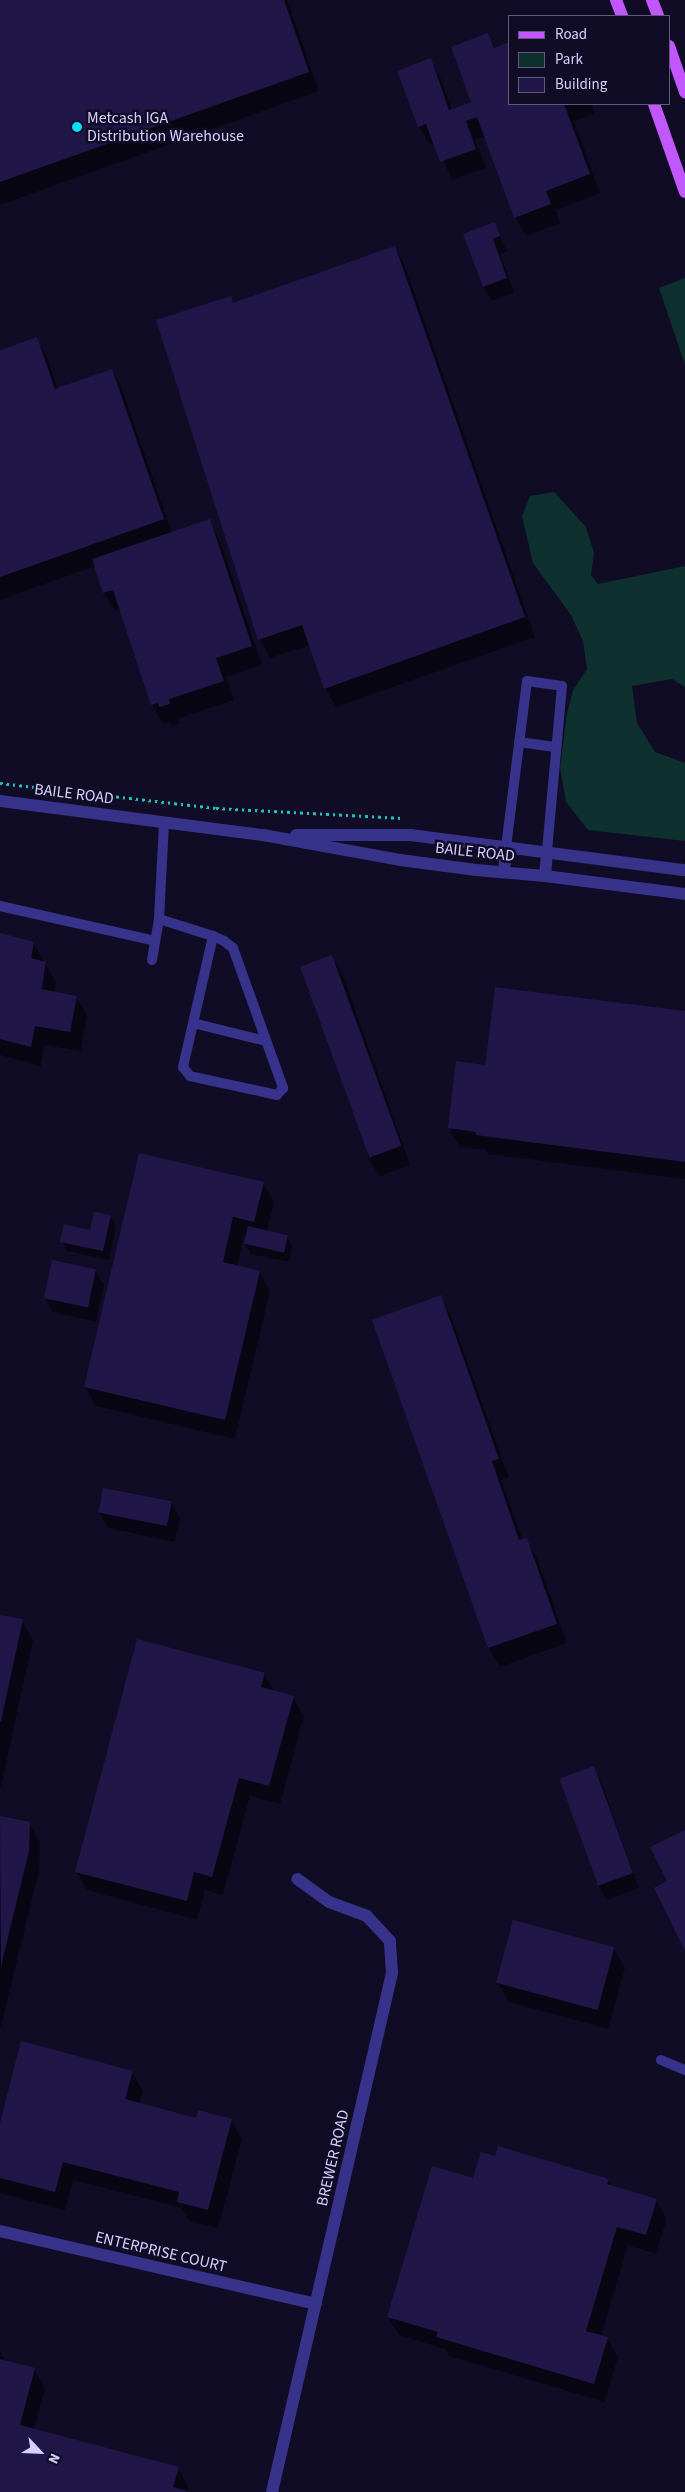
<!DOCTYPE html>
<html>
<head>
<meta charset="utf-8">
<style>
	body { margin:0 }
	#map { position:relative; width:685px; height:2492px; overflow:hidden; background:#110c25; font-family:"Source Sans 3",sans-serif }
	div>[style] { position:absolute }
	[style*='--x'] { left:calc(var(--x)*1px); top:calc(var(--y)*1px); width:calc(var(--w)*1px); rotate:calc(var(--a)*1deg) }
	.green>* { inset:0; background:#0e302f }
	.shadow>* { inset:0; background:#0007 }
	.building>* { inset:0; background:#211648; transform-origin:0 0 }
	.path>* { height:3px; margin-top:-1.5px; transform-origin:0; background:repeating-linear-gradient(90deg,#21c2bb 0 2.5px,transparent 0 6.5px) }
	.service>* { height:10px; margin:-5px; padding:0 5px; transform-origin:5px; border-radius:5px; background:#37328a }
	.minor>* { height:12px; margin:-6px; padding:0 6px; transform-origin:6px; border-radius:6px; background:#37328a }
	.tertiary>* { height:12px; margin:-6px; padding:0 6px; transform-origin:6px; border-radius:6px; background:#37328a }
	.primary>* { height:12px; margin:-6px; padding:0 6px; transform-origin:6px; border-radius:6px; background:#c357ff }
	.dots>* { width:14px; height:14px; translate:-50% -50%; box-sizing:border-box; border:2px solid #110c25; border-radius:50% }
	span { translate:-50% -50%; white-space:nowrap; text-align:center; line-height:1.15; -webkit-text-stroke:5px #110c25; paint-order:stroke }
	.poi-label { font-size:16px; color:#d6d0ff }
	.left { translate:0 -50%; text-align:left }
	.street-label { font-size:16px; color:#d6d0ff }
	.legend { position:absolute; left:508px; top:15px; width:162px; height:90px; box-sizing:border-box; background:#110c25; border:1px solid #605a7c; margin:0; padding:6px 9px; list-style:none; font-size:15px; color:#d6d0ff }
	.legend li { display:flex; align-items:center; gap:10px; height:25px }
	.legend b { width:25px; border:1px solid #605a7c }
	.north { position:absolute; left:15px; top:2427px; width:50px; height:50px; -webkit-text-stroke:4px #110c25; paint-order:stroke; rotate:115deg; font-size:14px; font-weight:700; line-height:20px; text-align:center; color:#d6d0ff }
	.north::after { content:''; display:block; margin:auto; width:18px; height:22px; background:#d6d0ff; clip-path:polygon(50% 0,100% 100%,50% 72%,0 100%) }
</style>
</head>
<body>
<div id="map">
	<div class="green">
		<div style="clip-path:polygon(685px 278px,685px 365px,659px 288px)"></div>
		<div style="clip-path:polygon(554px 492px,586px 527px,594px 553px,591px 575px,598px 584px,685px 566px,685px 687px,672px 679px,632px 686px,637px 723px,655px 752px,685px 763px,685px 841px,588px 830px,566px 802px,560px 768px,567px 713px,573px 690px,587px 669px,583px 641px,571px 615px,533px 563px,522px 516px,530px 496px)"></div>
	</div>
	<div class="shadow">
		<div style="clip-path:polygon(0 0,287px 0,319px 91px,0 205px)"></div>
		<div style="clip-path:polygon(487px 34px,496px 49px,509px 104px,591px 104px,595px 113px,574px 121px,600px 193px,556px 210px,560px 223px,526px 236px,515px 217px,485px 136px,475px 140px,486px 168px,452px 180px,435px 143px,430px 145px,419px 126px,430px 60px,441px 79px,452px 110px,472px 102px)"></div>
		<div style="clip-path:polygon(494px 224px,507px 251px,500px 254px,514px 292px,492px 301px,484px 287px)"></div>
		<div style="clip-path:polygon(395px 247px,405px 266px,535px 637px,336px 707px,325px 688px,310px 645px,270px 658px,260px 639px,230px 298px,234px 304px)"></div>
		<div style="clip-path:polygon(36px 338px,47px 357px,58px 390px,112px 371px,122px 389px,172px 533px,209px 521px,220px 540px,262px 665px,226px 677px,234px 700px,179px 718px,180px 723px,171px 726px,169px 722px,163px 724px,152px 705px,121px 609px,115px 611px,104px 593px,95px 566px,0 600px,0 351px)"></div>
		<div style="clip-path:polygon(evenodd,0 931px,2px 934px,33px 943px,56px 982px,54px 993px,76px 997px,87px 1016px,81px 1051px,45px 1045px,41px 1066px,0 1055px,0 931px,42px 977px,45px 977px,41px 996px,39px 995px,42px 977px)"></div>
		<div style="clip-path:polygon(332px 957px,343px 975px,410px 1165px,379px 1176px,368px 1157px)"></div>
		<div style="clip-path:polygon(685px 1012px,685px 1179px,488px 1154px,486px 1150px,460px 1147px,449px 1128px,486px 1066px)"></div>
		<div style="clip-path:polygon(140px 1154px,263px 1183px,274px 1202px,267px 1231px,287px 1236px,292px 1245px,289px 1262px,251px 1254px,245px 1244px,247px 1236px,244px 1235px,237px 1267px,259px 1272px,270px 1291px,235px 1439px,96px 1406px,85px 1387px)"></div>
		<div style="clip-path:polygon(110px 1216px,116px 1226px,109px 1260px,67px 1251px,62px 1242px,91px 1231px)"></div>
		<div style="clip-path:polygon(95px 1270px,104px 1285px,96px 1322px,53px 1312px,45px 1298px)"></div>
		<div style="clip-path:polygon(440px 1297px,451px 1316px,509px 1478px,501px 1480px,523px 1541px,526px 1539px,537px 1558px,567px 1643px,500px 1667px,489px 1648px,373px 1321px)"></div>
		<div style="clip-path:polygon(171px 1503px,180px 1518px,175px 1542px,108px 1528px,99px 1513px)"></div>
		<div style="clip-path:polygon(0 1616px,22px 1621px,33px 1640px,0 1791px)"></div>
		<div style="clip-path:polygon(264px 1674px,275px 1692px,293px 1697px,304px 1716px,280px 1804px,250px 1796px,223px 1895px,205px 1890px,197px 1920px,87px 1890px,76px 1871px)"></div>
		<div style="clip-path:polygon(593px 1768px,601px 1782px,639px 1888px,607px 1900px,598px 1885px)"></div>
		<div style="clip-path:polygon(0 1817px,29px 1823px,40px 1842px,39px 1871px,0 2030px)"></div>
		<div style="clip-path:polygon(614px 1949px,625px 1968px,608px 2029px,509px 2002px,498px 1983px)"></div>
		<div style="clip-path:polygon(132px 2072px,143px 2091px,139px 2104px,197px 2119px,231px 2120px,242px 2139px,218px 2228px,189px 2221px,182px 2208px,73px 2180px,65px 2210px,0 2193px,0 2128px)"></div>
		<div style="clip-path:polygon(474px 2180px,608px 2180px,612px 2187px,656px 2200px,667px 2219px,656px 2254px,628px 2245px,601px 2336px,607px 2338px,618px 2357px,605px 2402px,449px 2356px,445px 2349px,399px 2335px,388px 2317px)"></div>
		<div style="clip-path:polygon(0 2352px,6px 2362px,34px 2369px,45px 2388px,34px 2430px,178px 2468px,189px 2487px,188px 2492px,0 2492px)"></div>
	</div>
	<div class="building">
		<div style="clip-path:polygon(0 0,284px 0,309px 72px,0 182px)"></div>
		<div style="clip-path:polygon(488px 33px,494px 48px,509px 42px,509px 104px,564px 104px,590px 174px,546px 191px,551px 204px,514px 218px,477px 117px,466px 121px,476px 149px,440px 162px,426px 124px,418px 127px,397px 71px,431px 58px,449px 110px,471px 102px,451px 47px)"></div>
		<div style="clip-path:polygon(495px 222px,500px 236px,493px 239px,507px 278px,483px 287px,463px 234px)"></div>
		<div style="clip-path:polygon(395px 246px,525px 617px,324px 689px,302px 625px,258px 640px,156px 320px,231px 296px,233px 303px)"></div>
		<div style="clip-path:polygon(37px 337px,55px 389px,112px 369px,164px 519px,0 577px,0 350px)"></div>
		<div style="clip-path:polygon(210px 519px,252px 646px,216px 658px,224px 681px,169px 699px,170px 704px,159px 707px,158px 703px,151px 705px,113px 590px,103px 593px,92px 559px)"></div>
		<div style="clip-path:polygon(0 933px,34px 942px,31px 958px,46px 962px,41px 989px,77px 996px,70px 1032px,35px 1026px,31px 1047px,0 1039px)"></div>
		<div style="left:332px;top:955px;width:203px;height:34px;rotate:70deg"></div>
		<div style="clip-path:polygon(495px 987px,685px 1011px,685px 1162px,476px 1135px,476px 1132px,448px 1128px,456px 1061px,485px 1065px)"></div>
		<div style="clip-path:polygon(139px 1153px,264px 1182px,254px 1222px,233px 1217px,223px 1262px,260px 1271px,225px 1420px,84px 1387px)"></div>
		<div style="clip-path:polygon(94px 1212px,111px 1215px,103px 1251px,60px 1242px,64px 1224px,90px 1230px)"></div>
		<div style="left:248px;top:1226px;width:41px;height:18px;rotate:13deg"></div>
		<div style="left:52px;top:1260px;width:45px;height:39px;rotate:12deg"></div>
		<div style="clip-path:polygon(441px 1295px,499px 1459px,492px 1461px,519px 1540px,527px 1538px,557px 1624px,488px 1648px,372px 1320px)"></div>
		<div style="left:103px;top:1488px;width:70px;height:25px;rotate:11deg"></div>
		<div style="clip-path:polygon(0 1615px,23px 1619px,1px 1721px,0 1721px)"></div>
		<div style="clip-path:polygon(137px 1639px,265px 1673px,261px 1687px,294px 1696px,269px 1786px,239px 1778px,212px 1877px,194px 1872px,187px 1901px,75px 1872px)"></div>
		<div style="left:594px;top:1766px;width:114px;height:37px;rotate:70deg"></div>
		<div style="clip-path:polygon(0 1816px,30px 1822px,29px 1851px,1px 1966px)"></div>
		<div style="clip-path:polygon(685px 1830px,685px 1951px,654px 1888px,667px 1881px,650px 1847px)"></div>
		<div style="left:513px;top:1920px;width:105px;height:65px;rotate:15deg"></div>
		<div style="clip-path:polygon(21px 2041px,133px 2071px,125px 2099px,196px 2118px,198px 2110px,232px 2119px,208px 2210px,177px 2202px,179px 2192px,63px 2162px,55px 2192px,0 2178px,0 2123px)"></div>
		<div style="clip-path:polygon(498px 2146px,609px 2179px,607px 2184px,657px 2199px,646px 2235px,617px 2227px,586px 2331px,608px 2337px,594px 2384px,436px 2337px,438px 2332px,387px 2317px,432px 2166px,473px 2178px,481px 2152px,495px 2156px)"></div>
		<div style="clip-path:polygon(0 2359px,35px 2368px,20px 2425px,179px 2467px,173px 2487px,190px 2492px,0 2492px)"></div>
	</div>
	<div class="path">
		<div style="--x:0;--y:783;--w:217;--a:6.6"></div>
		<div style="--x:216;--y:808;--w:187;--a:3.1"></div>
	</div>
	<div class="service">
		<div style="--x:519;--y:742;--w:36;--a:8"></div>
		<div style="--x:506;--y:847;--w:167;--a:-82.8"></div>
		<div style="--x:527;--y:681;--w:35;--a:8"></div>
		<div style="--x:562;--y:686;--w:167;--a:95.2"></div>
		<div style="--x:0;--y:906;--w:159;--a:12.7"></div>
		<div style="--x:159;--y:919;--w:57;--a:17.5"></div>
		<div style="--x:213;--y:936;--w:12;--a:24"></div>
		<div style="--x:224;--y:941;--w:11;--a:38"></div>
		<div style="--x:233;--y:948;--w:149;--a:70.3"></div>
		<div style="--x:283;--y:1088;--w:9;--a:131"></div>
		<div style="--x:277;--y:1095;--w:89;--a:-167.7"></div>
		<div style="--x:190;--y:1076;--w:11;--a:-128"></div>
		<div style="--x:183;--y:1067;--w:134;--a:-77.1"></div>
		<div style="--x:152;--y:960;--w:42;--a:-80.3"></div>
		<div style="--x:159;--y:919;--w:97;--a:-87"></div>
		<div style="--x:193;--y:1023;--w:75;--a:13.9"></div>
		<div style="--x:661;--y:2060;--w:26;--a:23"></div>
	</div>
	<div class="minor">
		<div style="--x:0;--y:2231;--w:324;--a:13"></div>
		<div style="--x:272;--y:2492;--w:533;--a:-76.98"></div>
		<div style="--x:392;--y:1973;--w:32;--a:-94"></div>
		<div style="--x:390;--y:1941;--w:34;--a:-133"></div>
		<div style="--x:367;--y:1916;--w:40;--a:-159.8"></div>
		<div style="--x:329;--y:1902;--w:39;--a:-144"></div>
	</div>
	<div class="tertiary">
		<div style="--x:0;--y:801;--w:265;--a:7.4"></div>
		<div style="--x:263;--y:835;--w:139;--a:10.3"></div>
		<div style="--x:400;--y:860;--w:77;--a:7.5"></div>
		<div style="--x:476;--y:870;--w:69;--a:5"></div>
		<div style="--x:545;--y:876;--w:141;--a:7.3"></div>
		<div style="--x:296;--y:835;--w:114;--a:0"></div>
		<div style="--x:410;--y:835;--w:277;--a:7.3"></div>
		<div style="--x:504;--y:872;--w:25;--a:-85"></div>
		<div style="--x:545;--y:876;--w:24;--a:-85"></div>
	</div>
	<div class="primary">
		<div style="--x:616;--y:0;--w:17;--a:69"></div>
		<div style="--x:652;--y:0;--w:17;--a:69"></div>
		<div style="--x:669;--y:46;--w:49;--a:70.8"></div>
		<div style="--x:654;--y:104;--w:93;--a:70.6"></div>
	</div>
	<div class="dots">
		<div style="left:77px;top:127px;background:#00ddfb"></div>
	</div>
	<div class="poi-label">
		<span class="left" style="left:87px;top:127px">Metcash IGA<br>Distribution Warehouse</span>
	</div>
	<div class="street-label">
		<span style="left:74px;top:794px;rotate:7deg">BAILE ROAD</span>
		<span style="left:475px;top:852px;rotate:6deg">BAILE ROAD</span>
		<span style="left:333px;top:2158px;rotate:-77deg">BREWER ROAD</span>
		<span style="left:161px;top:2252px;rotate:13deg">ENTERPRISE COURT</span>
	</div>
	<ul class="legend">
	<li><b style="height:6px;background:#c357ff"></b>Road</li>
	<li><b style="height:14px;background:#0e302f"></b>Park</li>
	<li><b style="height:14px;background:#211648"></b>Building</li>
	</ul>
	<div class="north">N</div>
</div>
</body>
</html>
